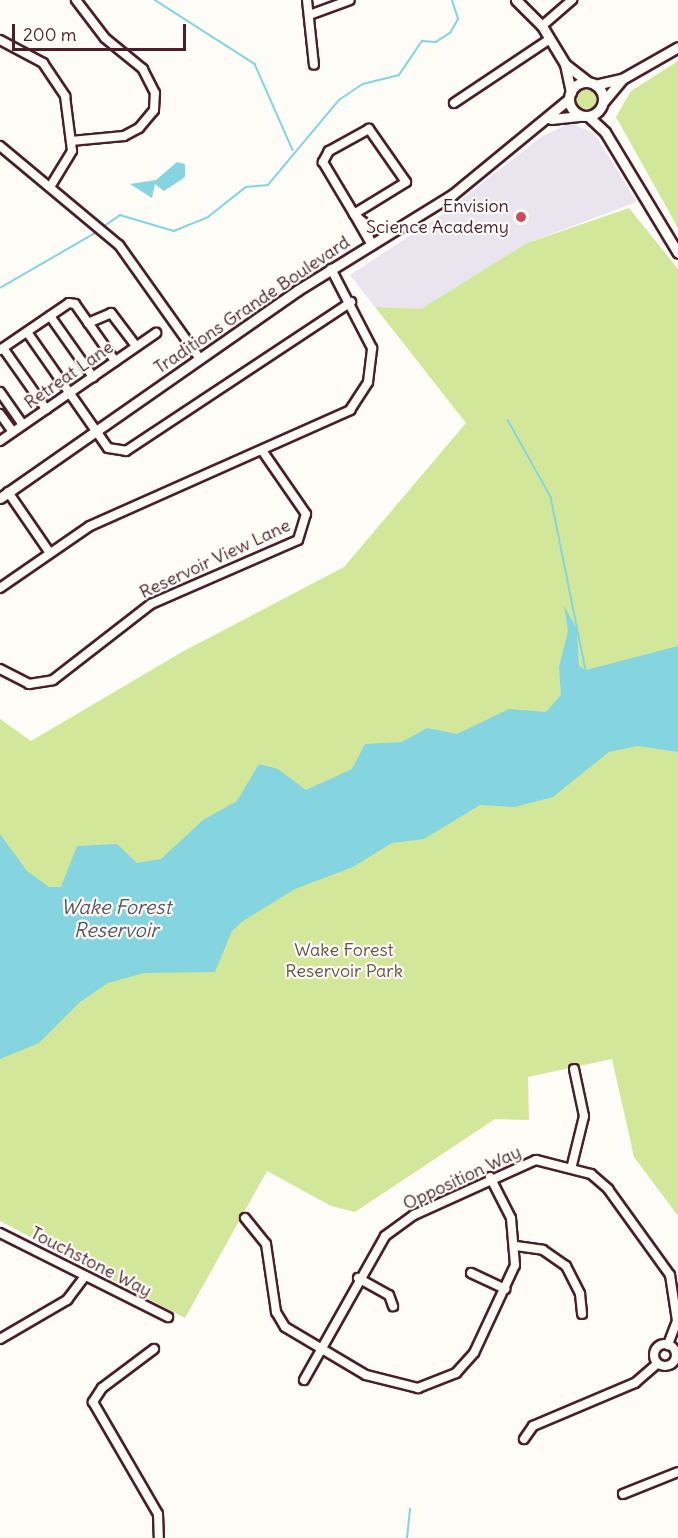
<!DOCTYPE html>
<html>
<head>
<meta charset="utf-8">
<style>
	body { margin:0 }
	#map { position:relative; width:678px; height:1538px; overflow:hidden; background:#fdfcf7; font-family:Delius,sans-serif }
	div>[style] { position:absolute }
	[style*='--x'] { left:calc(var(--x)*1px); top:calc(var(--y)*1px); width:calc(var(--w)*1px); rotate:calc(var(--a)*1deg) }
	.built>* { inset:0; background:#eae4ef }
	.green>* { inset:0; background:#d3e79b }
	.round { border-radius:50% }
	.water>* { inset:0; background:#84d5df }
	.stream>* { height:1.5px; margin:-0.75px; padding:0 0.75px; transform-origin:0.75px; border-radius:0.75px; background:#84d5df }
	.roads { filter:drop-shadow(2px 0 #4a1f2b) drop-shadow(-2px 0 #4a1f2b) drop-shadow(0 2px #4a1f2b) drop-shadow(0 -2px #4a1f2b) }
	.minor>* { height:8px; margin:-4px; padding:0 4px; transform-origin:4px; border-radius:4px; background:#fdfcf7 }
	.minor>.ring { margin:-4px; padding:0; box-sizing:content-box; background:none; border:8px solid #fdfcf7; border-radius:50% }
	.major>* { height:9px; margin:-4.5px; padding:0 4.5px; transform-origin:4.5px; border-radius:4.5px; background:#fdfcf7 }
	.major>.ring { margin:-4.5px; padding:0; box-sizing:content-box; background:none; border:9px solid #fdfcf7; border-radius:50% }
	.dots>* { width:16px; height:16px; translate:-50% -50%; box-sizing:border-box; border:3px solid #fdfcf7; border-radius:50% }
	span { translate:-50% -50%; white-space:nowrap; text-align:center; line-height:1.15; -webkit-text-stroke:4.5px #fdfcf7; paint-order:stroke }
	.poi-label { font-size:18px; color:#4a1f2b }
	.right { translate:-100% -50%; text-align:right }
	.street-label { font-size:18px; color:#4a1f2b }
	.park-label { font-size:18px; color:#6c5147 }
	.water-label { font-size:20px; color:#5b5661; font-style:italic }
	.scale { position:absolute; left:12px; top:24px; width:174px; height:27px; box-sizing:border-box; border:3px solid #4a1f2b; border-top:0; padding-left:8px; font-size:18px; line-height:21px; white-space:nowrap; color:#4a1f2b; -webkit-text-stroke:4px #fdfcf7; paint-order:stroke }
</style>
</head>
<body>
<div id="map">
	<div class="built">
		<div style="clip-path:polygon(570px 123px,594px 133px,637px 202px,527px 243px,421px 310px,375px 307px,350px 275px,443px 214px,541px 137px)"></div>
	</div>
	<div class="green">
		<div style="clip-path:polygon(678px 61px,678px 228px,616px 117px,631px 91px)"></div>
		<div class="round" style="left:574px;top:88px;width:24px;height:24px"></div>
		<div style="clip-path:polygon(629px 208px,678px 269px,678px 1216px,634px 1157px,612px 1059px,528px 1077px,529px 1120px,495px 1119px,355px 1212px,331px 1206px,267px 1171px,185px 1318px,0 1221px,0 719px,31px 741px,182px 652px,344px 567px,466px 423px,375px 307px,421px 309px,527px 243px)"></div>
	</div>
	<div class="water">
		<div style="clip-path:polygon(177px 162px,185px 164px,185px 177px,164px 191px,155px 184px,152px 198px,130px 184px,156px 180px)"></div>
		<div style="clip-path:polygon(564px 605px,577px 630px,579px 666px,586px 670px,678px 646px,678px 752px,638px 746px,609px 752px,553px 797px,515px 807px,480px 805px,424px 839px,392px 843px,353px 867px,295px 889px,243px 921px,232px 931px,215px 972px,144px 973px,108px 983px,80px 1002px,39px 1043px,0 1059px,0 834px,27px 871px,49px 887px,61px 887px,77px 846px,117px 844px,137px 863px,161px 859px,203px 820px,237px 801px,259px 764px,278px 769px,306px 790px,352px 769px,365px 744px,402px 742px,427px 728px,457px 734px,509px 709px,546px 712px,561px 695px,559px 667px,568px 631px)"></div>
	</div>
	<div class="stream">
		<div style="--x:155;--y:0;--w:119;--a:32.6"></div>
		<div style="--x:255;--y:64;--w:94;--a:66.2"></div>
		<div style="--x:103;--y:227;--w:21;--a:-35"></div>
		<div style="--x:120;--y:215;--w:56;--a:16.5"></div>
		<div style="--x:174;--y:231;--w:37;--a:-22"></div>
		<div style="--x:208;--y:217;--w:48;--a:-38.3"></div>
		<div style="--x:246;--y:187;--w:22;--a:-5"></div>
		<div style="--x:268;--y:185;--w:111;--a:-50.1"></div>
		<div style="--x:339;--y:100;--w:29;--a:-34"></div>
		<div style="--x:363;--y:84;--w:37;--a:-14"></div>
		<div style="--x:399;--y:75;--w:41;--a:-55.9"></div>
		<div style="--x:422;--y:41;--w:14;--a:4"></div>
		<div style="--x:436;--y:42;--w:17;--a:-33"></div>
		<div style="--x:450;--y:33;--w:16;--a:-60"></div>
		<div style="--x:458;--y:19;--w:20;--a:-108"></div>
		<div style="--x:0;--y:288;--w:112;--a:-30"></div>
		<div style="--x:508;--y:420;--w:88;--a:60.8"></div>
		<div style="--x:551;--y:497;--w:177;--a:78.6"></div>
		<div style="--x:407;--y:1538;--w:29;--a:-84"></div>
	</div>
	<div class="roads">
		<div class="minor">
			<div style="--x:307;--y:0;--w:65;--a:83.9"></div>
			<div style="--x:312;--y:14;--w:40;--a:-20.2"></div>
			<div style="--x:542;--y:26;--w:40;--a:-41"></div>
			<div style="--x:0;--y:40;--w:49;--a:28.1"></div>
			<div style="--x:43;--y:63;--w:40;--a:56"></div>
			<div style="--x:65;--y:96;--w:55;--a:82.7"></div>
			<div style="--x:72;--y:151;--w:42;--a:121.4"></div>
			<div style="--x:454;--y:103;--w:115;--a:-33.7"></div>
			<div style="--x:71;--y:141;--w:53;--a:-5.4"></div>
			<div style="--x:124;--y:136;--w:17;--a:-28"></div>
			<div style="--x:139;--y:128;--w:23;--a:-50"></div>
			<div style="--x:154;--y:110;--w:17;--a:-87"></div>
			<div style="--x:155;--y:93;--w:27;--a:-117"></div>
			<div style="--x:143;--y:69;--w:49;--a:-140.8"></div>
			<div style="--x:105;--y:38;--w:48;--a:-127.3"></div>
			<div style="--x:0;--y:146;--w:155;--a:39.8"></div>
			<div style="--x:119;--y:245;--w:140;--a:54.6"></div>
			<div style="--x:354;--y:214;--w:61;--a:-31.6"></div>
			<div style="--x:406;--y:182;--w:65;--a:-124.9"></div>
			<div style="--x:369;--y:129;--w:46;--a:151.2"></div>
			<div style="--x:329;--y:151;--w:13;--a:119"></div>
			<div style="--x:323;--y:162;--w:61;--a:59.2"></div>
			<div style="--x:354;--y:214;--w:12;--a:42"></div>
			<div style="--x:363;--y:222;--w:25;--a:69"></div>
			<div style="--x:354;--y:214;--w:36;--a:60"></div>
			<div style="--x:50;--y:316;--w:75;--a:54.8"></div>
			<div style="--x:88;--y:323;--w:25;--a:-23"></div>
			<div style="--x:111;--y:313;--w:41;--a:52.9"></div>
			<div style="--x:27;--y:332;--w:141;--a:55.1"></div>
			<div style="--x:108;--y:448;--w:18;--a:9"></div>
			<div style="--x:126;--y:451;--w:270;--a:-33.5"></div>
			<div style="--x:3;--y:348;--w:75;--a:54.8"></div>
			<div style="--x:0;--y:350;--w:83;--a:-34.3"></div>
			<div style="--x:69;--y:303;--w:6;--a:9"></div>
			<div style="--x:75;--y:304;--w:70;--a:54.9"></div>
			<div style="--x:0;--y:392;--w:40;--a:55.1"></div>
			<div style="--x:0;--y:414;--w:22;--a:54"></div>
			<div style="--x:0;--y:441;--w:190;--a:-34.7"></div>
			<div style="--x:8;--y:492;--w:74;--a:55.5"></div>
			<div style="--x:0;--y:588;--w:109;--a:-34.6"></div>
			<div style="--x:90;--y:526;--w:285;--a:-24"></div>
			<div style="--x:350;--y:410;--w:33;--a:-57"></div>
			<div style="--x:368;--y:382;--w:34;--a:-83"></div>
			<div style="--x:372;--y:348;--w:89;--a:-117.4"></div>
			<div style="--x:0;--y:669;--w:33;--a:27"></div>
			<div style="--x:29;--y:684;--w:24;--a:-9"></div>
			<div style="--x:53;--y:680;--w:124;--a:-37.8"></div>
			<div style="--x:151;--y:604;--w:160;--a:-23.5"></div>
			<div style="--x:298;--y:540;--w:27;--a:-73"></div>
			<div style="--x:306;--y:514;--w:75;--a:-124.7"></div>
			<div style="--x:572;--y:1165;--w:50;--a:-76.2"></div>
			<div style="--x:584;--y:1116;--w:48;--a:-102"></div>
			<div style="--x:245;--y:1218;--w:33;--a:51"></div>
			<div style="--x:266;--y:1244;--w:69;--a:81.6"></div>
			<div style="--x:276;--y:1312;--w:17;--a:59"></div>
			<div style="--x:285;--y:1327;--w:94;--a:30.7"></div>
			<div style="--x:366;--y:1375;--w:54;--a:14"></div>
			<div style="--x:418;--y:1388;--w:41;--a:-21.5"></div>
			<div style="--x:456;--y:1373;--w:27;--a:-48"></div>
			<div style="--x:474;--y:1353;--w:97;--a:-65"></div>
			<div style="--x:515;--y:1265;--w:47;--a:-94.9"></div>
			<div style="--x:511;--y:1218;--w:46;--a:-117.1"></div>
			<div style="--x:0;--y:1233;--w:188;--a:26.6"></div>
			<div style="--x:516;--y:1246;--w:27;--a:8"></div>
			<div style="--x:543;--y:1250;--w:28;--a:35"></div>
			<div style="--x:566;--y:1266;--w:31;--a:63"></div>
			<div style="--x:580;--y:1294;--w:20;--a:84"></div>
			<div style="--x:471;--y:1273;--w:38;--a:25"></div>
			<div style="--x:358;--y:1278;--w:35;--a:29"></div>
			<div style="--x:389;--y:1295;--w:12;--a:70"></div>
			<div style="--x:0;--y:1339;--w:78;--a:-30.2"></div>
			<div style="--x:67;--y:1300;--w:30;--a:-53"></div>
			<div class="ring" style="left:654px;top:1344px;width:14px;height:14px"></div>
			<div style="--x:154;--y:1349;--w:65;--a:143.1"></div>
			<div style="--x:102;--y:1388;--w:17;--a:123"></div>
			<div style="--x:93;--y:1402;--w:129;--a:59.9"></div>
			<div style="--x:158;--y:1514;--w:24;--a:88"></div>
			<div style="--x:304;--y:1380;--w:165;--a:-60.6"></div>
			<div style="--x:385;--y:1236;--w:36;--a:-36"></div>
			<div style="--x:414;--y:1215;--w:134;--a:-24.3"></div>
			<div style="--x:536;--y:1160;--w:57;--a:14.3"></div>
			<div style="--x:591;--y:1174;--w:23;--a:41"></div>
			<div style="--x:608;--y:1189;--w:106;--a:54.2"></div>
			<div style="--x:670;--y:1275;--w:47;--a:81.3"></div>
			<div style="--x:677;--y:1321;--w:26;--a:111"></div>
			<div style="--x:524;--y:1439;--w:16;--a:-55"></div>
			<div style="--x:533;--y:1426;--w:111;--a:-22.9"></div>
			<div style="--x:635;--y:1383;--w:29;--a:-41"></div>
			<div style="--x:623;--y:1494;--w:59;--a:-21.8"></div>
		</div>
		<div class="major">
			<div style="--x:516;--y:0;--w:37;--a:45"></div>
			<div style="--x:542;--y:26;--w:44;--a:58.8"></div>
			<div style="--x:565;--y:64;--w:29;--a:38"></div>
			<div style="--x:565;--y:64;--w:29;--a:78"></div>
			<div class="ring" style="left:569px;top:82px;width:25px;height:25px"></div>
			<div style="--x:595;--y:85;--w:28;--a:-13"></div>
			<div style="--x:622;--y:79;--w:64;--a:-29.7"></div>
			<div style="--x:603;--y:102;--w:30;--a:-50"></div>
			<div style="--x:588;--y:116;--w:23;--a:43"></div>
			<div style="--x:605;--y:132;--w:141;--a:58.9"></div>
			<div style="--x:551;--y:119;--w:30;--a:-6"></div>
			<div style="--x:0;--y:498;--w:363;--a:-34.9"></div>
			<div style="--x:298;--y:290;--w:181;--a:-31.7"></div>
			<div style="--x:452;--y:195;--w:151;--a:-39.4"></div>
		</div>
	</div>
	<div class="dots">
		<div style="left:521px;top:217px;background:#d1495b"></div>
	</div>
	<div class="poi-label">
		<span class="right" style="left:509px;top:217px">Envision<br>Science Academy</span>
	</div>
	<div class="street-label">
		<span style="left:252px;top:305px;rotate:-34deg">Traditions Grande Boulevard</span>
		<span style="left:69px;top:375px;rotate:-35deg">Retreat Lane</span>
		<span style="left:215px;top:559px;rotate:-25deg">Reservoir View Lane</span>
		<span style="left:462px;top:1178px;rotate:-25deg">Opposition Way</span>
		<span style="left:91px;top:1262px;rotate:27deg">Touchstone Way</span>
	</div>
	<div class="park-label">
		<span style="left:344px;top:961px">Wake Forest<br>Reservoir Park</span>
	</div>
	<div class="water-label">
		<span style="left:116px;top:918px">Wake Forest<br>Reservoir</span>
	</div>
	<div class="scale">200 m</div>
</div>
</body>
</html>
